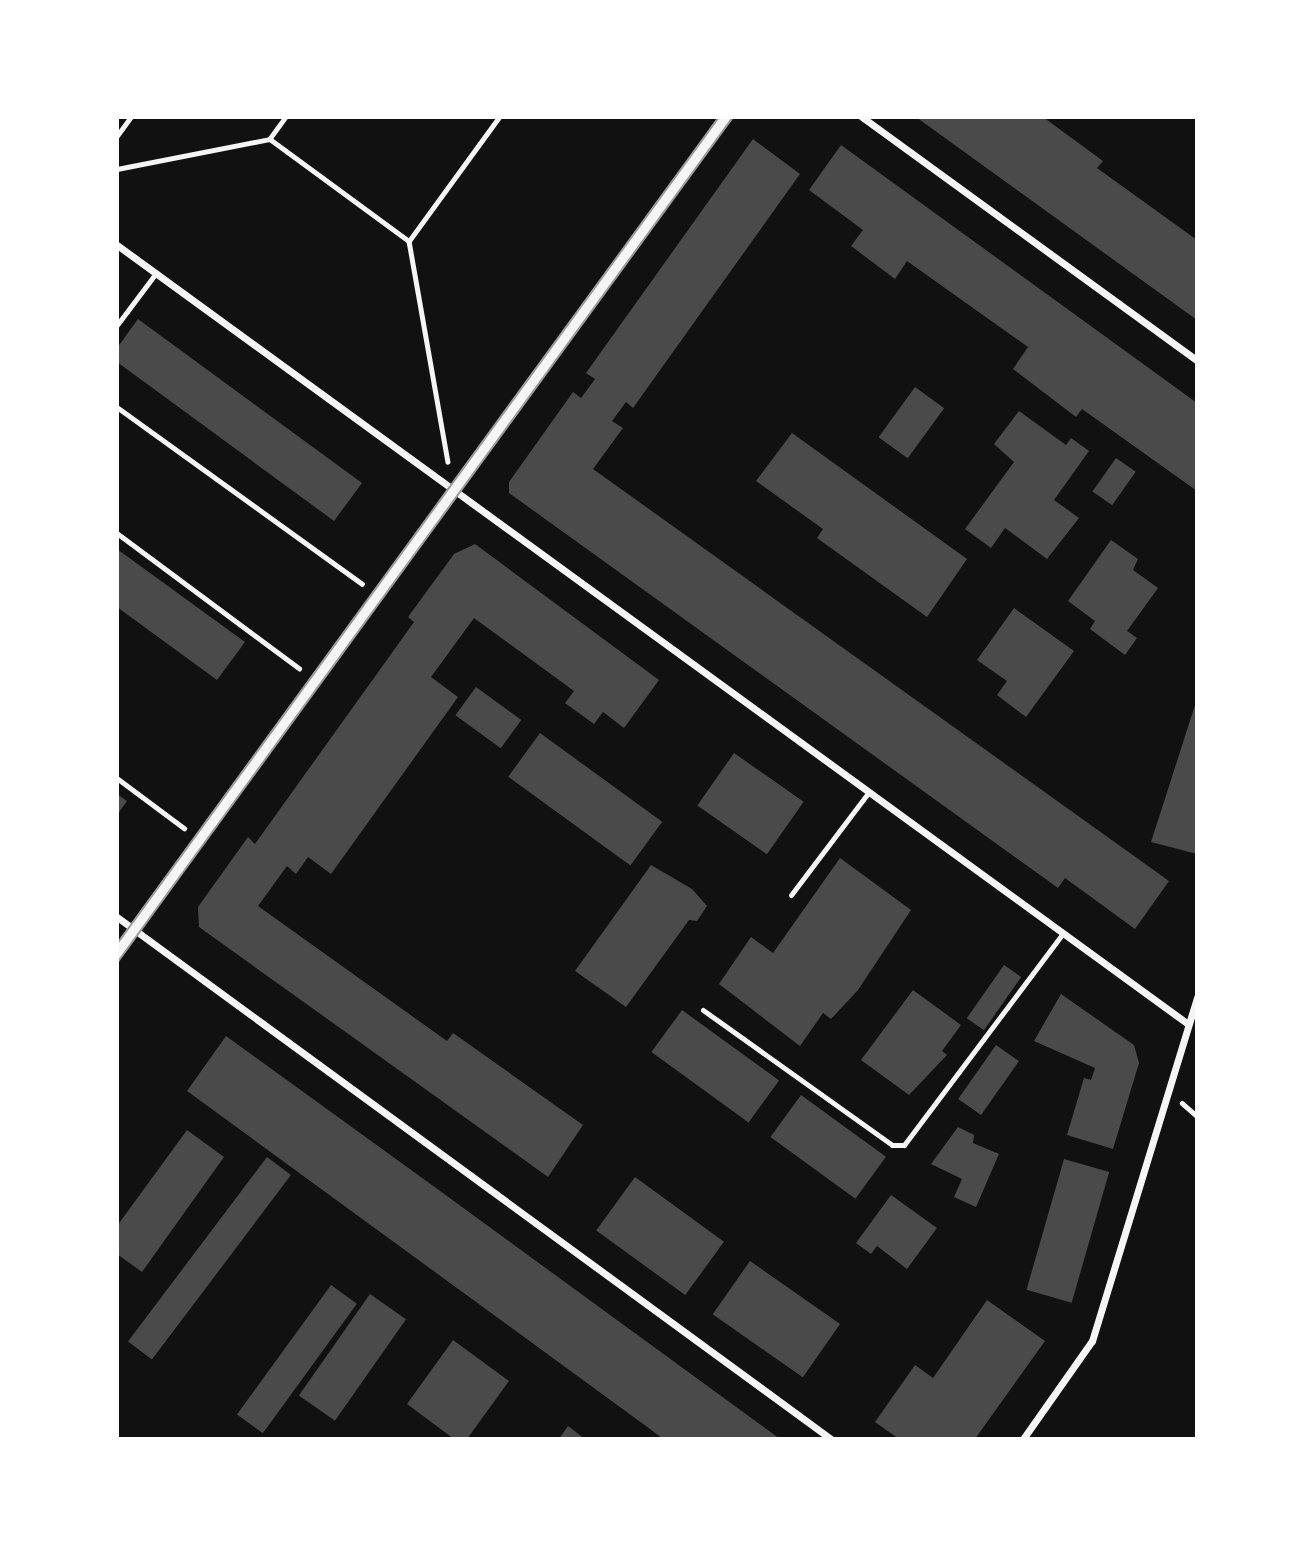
<!DOCTYPE html>
<html>
<head>
<meta charset="utf-8">
<style>
	body { margin:0 }
	#map { position:relative; width:1314px; height:1556px; overflow:hidden; background:#111; font-family:"Sofia Sans Condensed",sans-serif }
	div>[style] { position:absolute }
	[style*='--x'] { left:calc(var(--x)*1px); top:calc(var(--y)*1px); width:calc(var(--w)*1px); rotate:calc(var(--a)*1deg) }
	.building>* { inset:0; background:#4a4a4a; transform-origin:0 0 }
	.path>* { height:4.5px; margin:-2.25px; padding:0 2.25px; transform-origin:2.25px; border-radius:2.25px; background:#f5f5f5 }
	.service>* { height:5px; margin:-2.5px; padding:0 2.5px; transform-origin:2.5px; border-radius:2.5px; background:#f5f5f5 }
	.minor>* { height:7px; margin:-3.5px; padding:0 3.5px; transform-origin:3.5px; border-radius:3.5px; background:#f5f5f5 }
	.tertiary>* { height:12px; margin:-6px; padding:0 6px; transform-origin:6px; border-radius:6px; background:#f5f5f5 }
	.tram>* { height:2px; margin:-1px; padding:0 1px; transform-origin:1px; border-radius:1px; background:#9a9a9a }
	span { translate:-50% -50%; white-space:nowrap; text-align:center; line-height:1.15; -webkit-text-stroke:5px #fff; paint-order:stroke }
	.frame { position:absolute; inset:0; border:119px solid #fff; pointer-events:none }
</style>
</head>
<body>
<div id="map">
	<div class="building">
		<div style="clip-path:polygon(916px 117px,1043px 117px,1103px 161px,1097px 168px,1197px 240px,1197px 320px)"></div>
		<div style="clip-path:polygon(753px 139px,800px 174px,633px 408px,626px 402px,612px 421px,623px 428px,593px 469px,1169px 881px,1135px 929px,1065px 878px,1058px 888px,509px 493px,509px 482px,573px 392px,581px 398px,595px 379px,586px 373px)"></div>
		<div style="clip-path:polygon(841px 145px,1197px 403px,1197px 491px,1082px 409px,1076px 417px,1013px 369px,1028px 347px,907px 261px,895px 279px,851px 246px,863px 230px,809px 190px)"></div>
		<div style="clip-path:polygon(138px 319px,362px 483px,334px 521px,117px 362px,117px 348px)"></div>
		<div style="left:915px;top:387px;width:36px;height:62px;rotate:36deg"></div>
		<div style="clip-path:polygon(1019px 411px,1066px 445px,1071px 438px,1089px 451px,1054px 500px,1079px 518px,1047px 559px,1005px 528px,991px 548px,965px 529px,1014px 462px,994px 444px)"></div>
		<div style="clip-path:polygon(792px 433px,967px 559px,927px 617px,817px 538px,823px 529px,756px 481px)"></div>
		<div style="left:1116px;top:458px;width:24px;height:41px;rotate:35deg"></div>
		<div style="clip-path:polygon(1111px 540px,1138px 559px,1133px 570px,1158px 588px,1127px 631px,1137px 638px,1125px 655px,1090px 629px,1095px 621px,1068px 601px)"></div>
		<div style="clip-path:polygon(475px 544px,659px 680px,624px 728px,603px 712px,594px 724px,565px 703px,574px 691px,474px 618px,431px 677px,458px 697px,331px 874px,308px 857px,296px 874px,287px 866px,258px 906px,447px 1041px,453px 1033px,583px 1125px,548px 1177px,199px 927px,198px 907px,248px 837px,255px 844px,414px 622px,408px 617px,454px 554px)"></div>
		<div style="clip-path:polygon(117px 549px,245px 642px,217px 680px,117px 607px)"></div>
		<div style="clip-path:polygon(1014px 608px,1074px 651px,1026px 717px,997px 695px,1007px 681px,977px 660px)"></div>
		<div style="left:476px;top:687px;width:56px;height:35px;rotate:36deg"></div>
		<div style="clip-path:polygon(1197px 699px,1197px 854px,1151px 842px)"></div>
		<div style="left:540px;top:733px;width:151px;height:54px;rotate:36deg"></div>
		<div style="left:734px;top:753px;width:85px;height:64px;rotate:35deg"></div>
		<div style="clip-path:polygon(117px 794px,127px 801px,117px 815px)"></div>
		<div style="clip-path:polygon(840px 858px,911px 910px,858px 990px,831px 1019px,823px 1013px,800px 1046px,719px 984px,751px 937px,773px 953px)"></div>
		<div style="clip-path:polygon(651px 865px,692px 889px,707px 906px,697px 921px,689px 920px,626px 1007px,575px 971px)"></div>
		<div style="left:1004px;top:965px;width:21px;height:65px;rotate:35deg"></div>
		<div style="clip-path:polygon(913px 990px,961px 1025px,942px 1051px,947px 1055px,909px 1095px,861px 1060px)"></div>
		<div style="clip-path:polygon(1061px 994px,1134px 1045px,1139px 1063px,1113px 1149px,1067px 1135px,1084px 1078px,1091px 1080px,1095px 1068px,1034px 1041px)"></div>
		<div style="left:682px;top:1010px;width:120px;height:52px;rotate:36deg"></div>
		<div style="clip-path:polygon(226px 1036px,436px 1188px,780px 1439px,663px 1439px,650px 1429px,187px 1091px)"></div>
		<div style="left:996px;top:1045px;width:28px;height:66px;rotate:35deg"></div>
		<div style="left:801px;top:1095px;width:105px;height:52px;rotate:36deg"></div>
		<div style="clip-path:polygon(958px 1127px,974px 1135px,973px 1143px,999px 1154px,976px 1207px,954px 1197px,962px 1179px,931px 1164px)"></div>
		<div style="clip-path:polygon(187px 1130px,224px 1157px,142px 1272px,117px 1254px,117px 1226px)"></div>
		<div style="left:267px;top:1157px;width:30px;height:231px;rotate:37deg"></div>
		<div style="left:1064px;top:1159px;width:47px;height:136px;rotate:16deg"></div>
		<div style="left:635px;top:1177px;width:110px;height:66px;rotate:36deg"></div>
		<div style="clip-path:polygon(891px 1195px,937px 1228px,907px 1269px,877px 1246px,871px 1254px,856px 1243px)"></div>
		<div style="left:750px;top:1261px;width:110px;height:65px;rotate:35deg"></div>
		<div style="left:331px;top:1285px;width:32px;height:160px;rotate:36deg"></div>
		<div style="left:370px;top:1294px;width:44px;height:124px;rotate:35deg"></div>
		<div style="clip-path:polygon(987px 1300px,1045px 1341px,975px 1439px,899px 1439px,875px 1422px,915px 1365px,933px 1378px)"></div>
		<div style="clip-path:polygon(453px 1340px,509px 1381px,467px 1439px,454px 1439px,407px 1404px)"></div>
		<div style="clip-path:polygon(568px 1426px,585px 1439px,559px 1439px)"></div>
	</div>
	<div class="path">
		<div style="--x:286;--y:117;--w:27;--a:126"></div>
		<div style="--x:270;--y:139;--w:172;--a:36.3"></div>
		<div style="--x:409;--y:241;--w:153;--a:-54"></div>
		<div style="--x:117;--y:136;--w:24;--a:-54"></div>
		<div style="--x:117;--y:169;--w:156;--a:-11.1"></div>
		<div style="--x:409;--y:241;--w:224;--a:80"></div>
		<div style="--x:117;--y:407;--w:302;--a:35.8"></div>
		<div style="--x:117;--y:533;--w:227;--a:36.6"></div>
		<div style="--x:117;--y:778;--w:84;--a:36.7"></div>
		<div style="--x:1182;--y:1103;--w:20;--a:41"></div>
	</div>
	<div class="service">
		<div style="--x:117;--y:325;--w:65;--a:-53.1"></div>
		<div style="--x:791;--y:895;--w:129;--a:-52.9"></div>
		<div style="--x:703;--y:1010;--w:232;--a:35.5"></div>
		<div style="--x:892;--y:1145;--w:12;--a:0"></div>
		<div style="--x:904;--y:1145;--w:265;--a:-53.1"></div>
	</div>
	<div class="minor">
		<div style="--x:862;--y:117;--w:414;--a:36"></div>
		<div style="--x:117;--y:245;--w:1324;--a:36.03"></div>
		<div style="--x:117;--y:917;--w:884;--a:36.17"></div>
		<div style="--x:1023;--y:1439;--w:120;--a:-54.9"></div>
		<div style="--x:1092;--y:1341;--w:360;--a:-73"></div>
	</div>
	<div class="tertiary">
		<div style="--x:117;--y:953;--w:1034;--a:-53.93"></div>
	</div>
	<div class="tram">
		<div style="--x:117;--y:944;--w:1023;--a:-53.95"></div>
		<div style="--x:117;--y:963;--w:1047;--a:-53.94"></div>
	</div>
	<div class="frame"></div>
</div>
</body>
</html>
